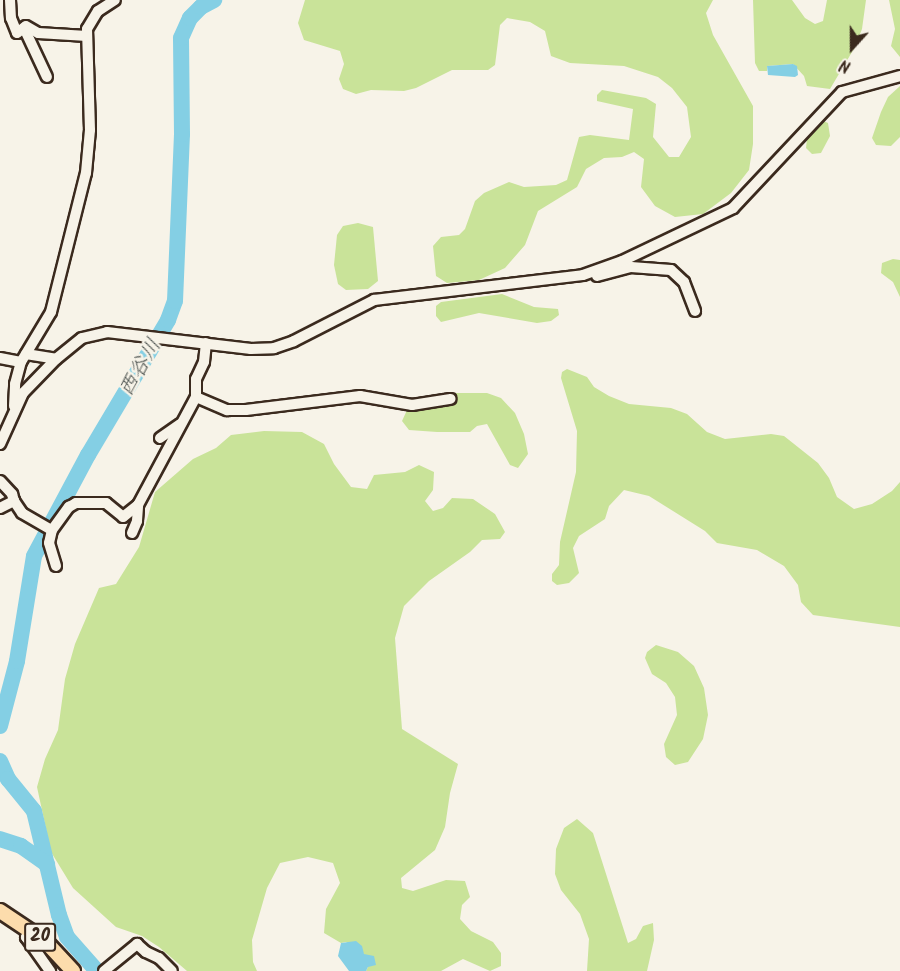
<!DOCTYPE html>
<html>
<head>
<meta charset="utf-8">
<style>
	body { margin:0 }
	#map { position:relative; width:900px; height:971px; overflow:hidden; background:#f7f3e8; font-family:Kalam,"Klee One",sans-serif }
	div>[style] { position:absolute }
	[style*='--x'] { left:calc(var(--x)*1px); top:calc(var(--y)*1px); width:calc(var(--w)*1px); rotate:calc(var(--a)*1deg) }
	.green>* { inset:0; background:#c9e399 }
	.water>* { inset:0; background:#84cfe4 }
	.river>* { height:16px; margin:-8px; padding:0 8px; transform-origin:8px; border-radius:8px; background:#84cfe4 }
	.roads { filter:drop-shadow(2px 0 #3b2a1e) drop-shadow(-2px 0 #3b2a1e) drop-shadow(0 2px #3b2a1e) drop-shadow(0 -2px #3b2a1e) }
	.minor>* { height:10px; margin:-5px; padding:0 5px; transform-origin:5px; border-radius:5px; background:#f7f3e8 }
	.major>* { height:14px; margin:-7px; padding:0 7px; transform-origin:7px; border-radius:7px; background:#fcdcac }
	span { translate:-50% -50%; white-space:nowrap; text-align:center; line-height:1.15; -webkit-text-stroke:5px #f7f3e8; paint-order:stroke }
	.shield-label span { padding:2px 4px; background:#f7f3e8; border:2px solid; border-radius:4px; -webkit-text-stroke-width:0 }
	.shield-label { font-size:18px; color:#3b2a1e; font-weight:700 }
	.water-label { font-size:21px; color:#4d5350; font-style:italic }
	.north { position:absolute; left:822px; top:18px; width:60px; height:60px; -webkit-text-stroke:4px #f7f3e8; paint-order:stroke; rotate:201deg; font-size:16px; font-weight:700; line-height:24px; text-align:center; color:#3b2a1e }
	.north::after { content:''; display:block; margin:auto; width:21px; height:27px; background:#3b2a1e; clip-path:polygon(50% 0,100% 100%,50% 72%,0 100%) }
</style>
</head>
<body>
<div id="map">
	<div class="green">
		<div style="clip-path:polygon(305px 0,713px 0,706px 13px,713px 35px,753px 106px,753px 144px,749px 170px,731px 193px,703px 214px,675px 217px,655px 206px,641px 187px,644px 159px,634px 152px,622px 157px,604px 158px,586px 169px,577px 187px,538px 211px,525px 245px,505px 268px,479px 280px,447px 283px,436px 276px,433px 246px,441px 237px,459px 235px,465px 229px,475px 201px,484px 193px,509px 182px,524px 187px,556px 185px,567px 180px,579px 137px,590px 135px,629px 140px,633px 109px,597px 101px,597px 95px,602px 90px,646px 98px,656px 104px,653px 137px,669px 157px,679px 157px,691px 137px,687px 107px,672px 88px,658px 77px,624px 66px,570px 63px,551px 56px,545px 31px,530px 22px,507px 18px,500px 25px,495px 65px,488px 70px,452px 70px,416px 88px,404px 91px,371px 90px,356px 94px,343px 89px,339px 79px,344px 64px,340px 51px,304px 40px,298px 23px)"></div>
		<div style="clip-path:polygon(753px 0,792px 0,805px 18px,815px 24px,823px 21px,827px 0,866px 0,862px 29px,855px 47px,830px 89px,807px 86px,804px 76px,793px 64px,767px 66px,767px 71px,759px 71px,755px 63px)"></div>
		<div style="clip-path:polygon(889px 0,900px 0,900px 57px,891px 46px,895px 29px)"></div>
		<div style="clip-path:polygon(900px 86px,900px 137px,891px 146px,876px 145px,872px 138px,881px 112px,888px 97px)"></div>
		<div style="clip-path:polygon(821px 120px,828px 123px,830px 136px,821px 153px,812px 154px,806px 148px,807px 139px)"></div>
		<div style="clip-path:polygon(358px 223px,373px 227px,378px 281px,368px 289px,346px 290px,338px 284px,334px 265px,337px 235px,343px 226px)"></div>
		<div style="clip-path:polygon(893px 259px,900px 260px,900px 297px,893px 282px,881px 273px,882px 263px)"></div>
		<div style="clip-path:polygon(502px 294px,534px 307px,558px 309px,559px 315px,551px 321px,537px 323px,479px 313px,441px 322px,436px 316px,436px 306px,441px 302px)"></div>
		<div style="clip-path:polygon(567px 369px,587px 377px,594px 387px,609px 396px,629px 404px,671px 408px,687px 414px,707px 432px,725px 439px,771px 434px,784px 436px,818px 463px,829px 478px,837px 497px,854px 509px,872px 504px,892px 491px,900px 482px,900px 627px,813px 615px,801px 602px,798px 585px,784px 566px,757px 550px,717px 543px,705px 531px,649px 496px,624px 490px,609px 506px,605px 519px,579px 536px,573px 548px,579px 573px,569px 583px,557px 585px,552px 581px,552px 574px,559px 565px,560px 542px,576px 472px,577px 431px,561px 378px,562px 372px)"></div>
		<div style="clip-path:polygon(449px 393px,487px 393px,501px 398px,515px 413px,524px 434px,528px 454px,518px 468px,510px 465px,487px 424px,477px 426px,470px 432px,437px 432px,409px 430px,402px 421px,408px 408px)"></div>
		<div style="clip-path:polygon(264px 431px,302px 432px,324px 444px,334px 464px,351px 487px,367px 489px,374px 475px,405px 472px,419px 465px,434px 472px,433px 490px,425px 501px,433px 511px,443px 508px,452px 498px,473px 499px,495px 514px,505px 532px,500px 539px,482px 540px,470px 552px,429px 581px,404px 606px,395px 638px,402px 729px,458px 764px,450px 793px,445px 827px,435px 850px,401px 878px,402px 888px,413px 891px,446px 880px,465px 881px,470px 897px,462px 905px,460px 919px,471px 931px,493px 942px,501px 953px,501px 966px,490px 971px,463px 959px,441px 971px,366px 971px,368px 967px,364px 954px,346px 942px,341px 943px,324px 933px,326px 909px,340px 883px,333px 863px,308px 857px,280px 863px,267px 888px,252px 940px,253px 962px,257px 971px,187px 971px,159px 947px,142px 936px,116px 927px,73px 888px,51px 852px,37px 787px,45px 759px,58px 730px,65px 679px,75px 644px,99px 588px,116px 584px,139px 547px,155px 492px,193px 459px,216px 448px,231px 435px)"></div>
		<div style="clip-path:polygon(656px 645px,678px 652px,694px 666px,704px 688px,708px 715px,703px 739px,688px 762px,675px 765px,666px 757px,664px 744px,677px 715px,675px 697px,666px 683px,652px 674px,645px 658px,647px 652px)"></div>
		<div style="clip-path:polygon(577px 819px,593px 833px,628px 943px,636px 939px,643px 926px,653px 923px,654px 940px,647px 971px,587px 971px,589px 939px,580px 914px,561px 890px,555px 874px,556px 849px,564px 828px)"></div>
	</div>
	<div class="water">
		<div style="clip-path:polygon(793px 64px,797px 66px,798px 75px,795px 77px,768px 75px,767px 66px)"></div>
		<div style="clip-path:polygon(356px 941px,362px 946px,364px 954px,374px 956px,376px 965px,368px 967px,366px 971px,349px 971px,338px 956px,341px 943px)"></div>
	</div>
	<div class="river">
		<div style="--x:0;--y:726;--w:67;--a:-75.3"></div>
		<div style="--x:17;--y:661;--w:106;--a:-80.8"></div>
		<div style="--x:34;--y:556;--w:115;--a:-61.9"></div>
		<div style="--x:88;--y:455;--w:157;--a:-59.3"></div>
		<div style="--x:168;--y:320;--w:20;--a:-70"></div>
		<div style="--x:175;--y:301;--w:167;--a:-87.6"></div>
		<div style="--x:182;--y:134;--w:96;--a:-90.6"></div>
		<div style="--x:181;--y:38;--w:22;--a:-66"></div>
		<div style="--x:190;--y:18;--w:16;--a:-45"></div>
		<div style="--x:201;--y:7;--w:15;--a:-28"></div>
		<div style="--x:0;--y:761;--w:20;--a:66"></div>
		<div style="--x:8;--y:779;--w:41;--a:50.9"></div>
		<div style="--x:34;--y:811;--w:107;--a:76.5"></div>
		<div style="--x:59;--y:915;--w:23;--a:70"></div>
		<div style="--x:67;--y:937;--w:45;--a:48.6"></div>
		<div style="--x:0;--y:839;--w:22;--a:18"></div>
		<div style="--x:21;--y:846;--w:32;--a:35"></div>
	</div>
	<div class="roads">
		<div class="minor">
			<div style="--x:10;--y:0;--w:18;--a:87"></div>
			<div style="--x:11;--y:18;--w:16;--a:68"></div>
			<div style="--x:17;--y:33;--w:11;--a:-38"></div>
			<div style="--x:26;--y:26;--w:14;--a:30"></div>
			<div style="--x:38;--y:33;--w:49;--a:3.5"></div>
			<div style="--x:24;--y:28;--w:54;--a:64.9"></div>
			<div style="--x:597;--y:276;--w:35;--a:-15"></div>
			<div style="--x:631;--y:267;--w:40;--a:4.3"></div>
			<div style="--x:671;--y:270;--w:18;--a:43"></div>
			<div style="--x:684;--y:282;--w:31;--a:69"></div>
			<div style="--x:26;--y:354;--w:30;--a:9"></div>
			<div style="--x:0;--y:358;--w:21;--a:11"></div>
			<div style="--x:196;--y:397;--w:34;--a:23"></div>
			<div style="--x:227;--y:410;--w:19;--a:0"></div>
			<div style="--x:246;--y:410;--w:115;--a:-7"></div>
			<div style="--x:360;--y:396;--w:53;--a:9.8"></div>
			<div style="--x:412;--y:405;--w:39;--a:-9"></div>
			<div style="--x:14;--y:406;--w:22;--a:-87"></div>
			<div style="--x:15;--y:384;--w:23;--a:-75"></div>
			<div style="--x:21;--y:362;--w:58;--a:-59"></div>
			<div style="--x:51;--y:312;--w:143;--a:-75.9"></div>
			<div style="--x:86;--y:173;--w:43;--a:-84.7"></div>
			<div style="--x:90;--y:130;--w:101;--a:-91.7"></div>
			<div style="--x:87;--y:29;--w:21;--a:-59"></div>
			<div style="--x:98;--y:11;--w:20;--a:-33"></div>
			<div style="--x:160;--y:438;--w:24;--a:-35"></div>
			<div style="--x:0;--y:444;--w:56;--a:-65.7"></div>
			<div style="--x:23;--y:393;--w:47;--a:-45.9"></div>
			<div style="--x:56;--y:359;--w:33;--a:-39"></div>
			<div style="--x:82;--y:338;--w:26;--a:-13"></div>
			<div style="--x:107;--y:332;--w:145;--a:6.7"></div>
			<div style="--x:251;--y:349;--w:23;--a:-2"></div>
			<div style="--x:274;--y:348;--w:21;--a:-19"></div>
			<div style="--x:294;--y:341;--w:90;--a:-27.1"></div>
			<div style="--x:374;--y:300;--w:210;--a:-6.8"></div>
			<div style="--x:583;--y:275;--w:41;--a:-19.7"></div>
			<div style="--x:622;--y:261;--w:123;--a:-25.5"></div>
			<div style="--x:733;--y:208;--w:159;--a:-46.8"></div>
			<div style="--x:842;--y:92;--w:60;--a:-15.4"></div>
			<div style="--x:0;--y:481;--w:18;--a:47"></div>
			<div style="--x:12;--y:494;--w:7;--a:74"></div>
			<div style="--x:0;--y:508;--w:16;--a:-27"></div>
			<div style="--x:14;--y:501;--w:14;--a:56"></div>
			<div style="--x:22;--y:513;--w:34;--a:30"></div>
			<div style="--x:52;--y:530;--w:29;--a:-54"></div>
			<div style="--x:69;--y:507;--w:8;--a:-30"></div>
			<div style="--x:76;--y:503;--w:30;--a:0"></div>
			<div style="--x:106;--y:503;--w:22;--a:39"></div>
			<div style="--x:123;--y:517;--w:19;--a:-39"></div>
			<div style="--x:138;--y:505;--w:123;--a:-61.8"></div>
			<div style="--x:196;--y:397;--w:18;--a:-90"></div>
			<div style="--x:196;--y:379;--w:19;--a:-65"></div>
			<div style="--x:204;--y:362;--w:19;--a:-84"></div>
			<div style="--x:52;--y:530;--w:13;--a:103"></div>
			<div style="--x:49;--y:543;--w:24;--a:73"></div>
			<div style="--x:132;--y:533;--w:13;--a:-67"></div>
			<div style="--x:137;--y:521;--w:16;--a:-86"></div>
			<div style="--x:31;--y:931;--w:8;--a:130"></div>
			<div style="--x:26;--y:937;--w:42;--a:54.8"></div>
			<div style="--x:104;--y:971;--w:43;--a:-39.3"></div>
			<div style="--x:137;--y:944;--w:12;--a:42"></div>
			<div style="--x:146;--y:952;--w:14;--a:25"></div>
			<div style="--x:159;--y:958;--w:18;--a:45"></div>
		</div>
		<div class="major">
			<div style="--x:0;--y:911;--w:54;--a:33.7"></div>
			<div style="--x:45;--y:941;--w:41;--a:47"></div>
		</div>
	</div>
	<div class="shield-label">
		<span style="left:40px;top:937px">20</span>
	</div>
	<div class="water-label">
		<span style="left:141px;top:368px;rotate:-60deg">西谷川</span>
	</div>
	<div class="north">N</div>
</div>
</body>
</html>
